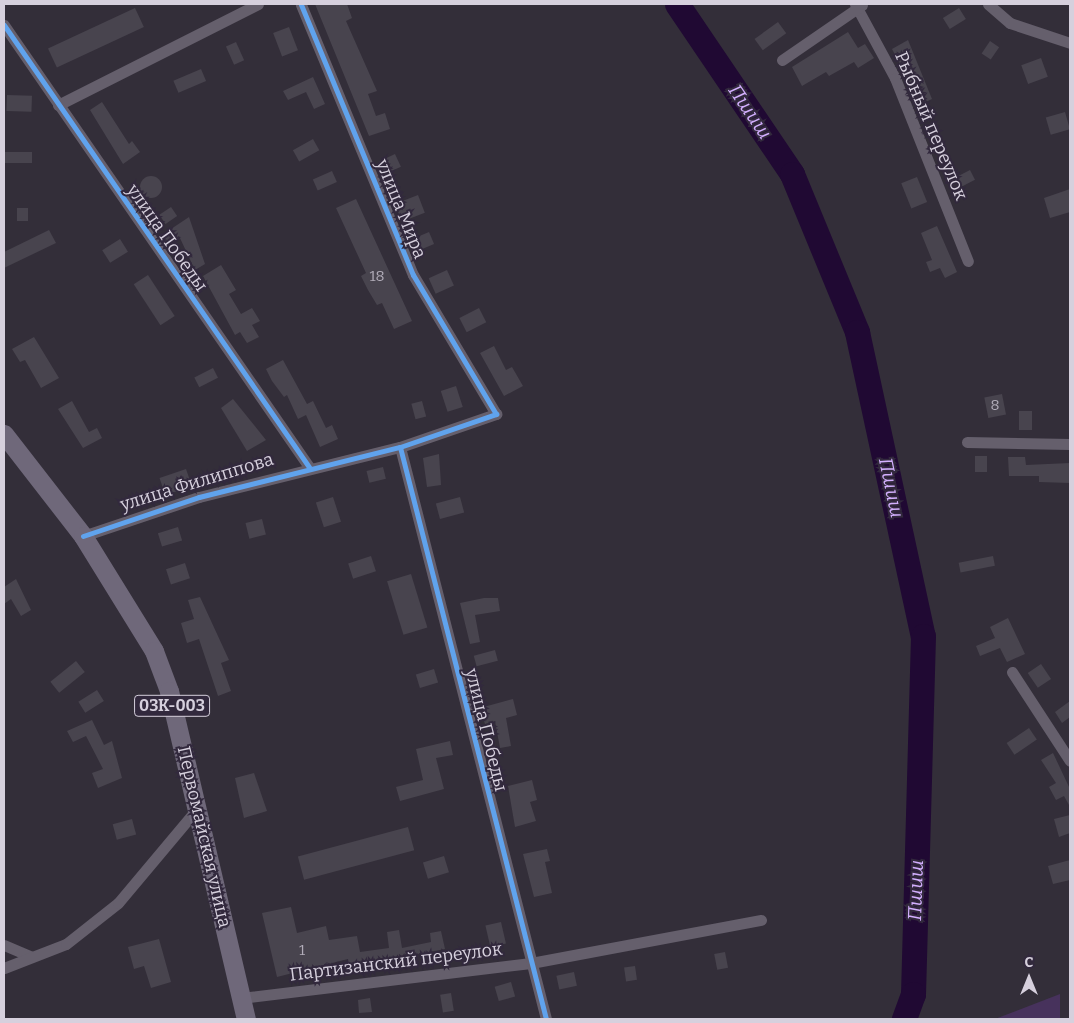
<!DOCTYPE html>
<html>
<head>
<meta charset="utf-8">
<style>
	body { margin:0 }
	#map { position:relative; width:1074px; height:1023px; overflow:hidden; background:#332e39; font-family:Bitter,serif }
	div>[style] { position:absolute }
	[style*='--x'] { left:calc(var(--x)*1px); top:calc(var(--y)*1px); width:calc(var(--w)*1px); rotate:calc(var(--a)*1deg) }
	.green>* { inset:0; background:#47325c }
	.river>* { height:25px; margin:-12.5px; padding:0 12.5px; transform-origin:12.5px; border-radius:12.5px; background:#200933 }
	.building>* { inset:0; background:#48444e; transform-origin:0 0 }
	.round { border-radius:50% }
	.minor>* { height:11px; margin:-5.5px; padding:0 5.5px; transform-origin:5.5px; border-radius:5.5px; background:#655f6c }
	.primary>* { height:19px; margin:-9.5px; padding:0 9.5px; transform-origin:9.5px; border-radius:9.5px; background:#6f687a }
	.cycleway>* { height:5px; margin:-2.5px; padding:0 2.5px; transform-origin:2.5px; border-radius:2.5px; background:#60a3ed }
	span { translate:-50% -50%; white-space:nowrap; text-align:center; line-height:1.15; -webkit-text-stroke:4px #32293d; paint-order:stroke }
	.number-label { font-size:15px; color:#b2adb9 }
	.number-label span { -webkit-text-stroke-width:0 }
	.shield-label span { padding:1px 4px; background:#32293d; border:1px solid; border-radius:4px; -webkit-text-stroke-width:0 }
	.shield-label { font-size:16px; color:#d6d0dd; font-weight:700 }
	.street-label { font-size:18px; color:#d6d0dd }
	.water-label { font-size:19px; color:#d3affe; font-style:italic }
	.frame { position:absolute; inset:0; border:5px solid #d6d0dd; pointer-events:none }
	.north { position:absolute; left:1004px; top:953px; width:50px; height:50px; -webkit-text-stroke:4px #32293d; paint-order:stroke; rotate:0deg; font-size:14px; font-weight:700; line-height:20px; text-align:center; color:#d6d0dd }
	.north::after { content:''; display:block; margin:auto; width:18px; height:22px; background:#d6d0dd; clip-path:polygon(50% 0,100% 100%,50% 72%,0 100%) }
</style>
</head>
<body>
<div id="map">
	<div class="green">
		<div style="clip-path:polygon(1060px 994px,1060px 1019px,995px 1019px)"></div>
	</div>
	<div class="river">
		<div style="--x:677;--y:4;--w:205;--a:55.9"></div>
		<div style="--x:792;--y:174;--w:171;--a:67.6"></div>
		<div style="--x:857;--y:332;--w:311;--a:77.8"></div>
		<div style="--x:923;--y:636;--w:358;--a:91.6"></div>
		<div style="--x:913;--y:994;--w:27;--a:110"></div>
	</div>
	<div class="building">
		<div style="clip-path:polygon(315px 4px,347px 4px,352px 18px,346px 21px,377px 91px,368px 94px,376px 116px,385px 113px,390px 129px,369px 136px)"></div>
		<div style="left:135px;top:8px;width:21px;height:96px;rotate:65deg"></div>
		<div style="left:959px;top:8px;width:13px;height:19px;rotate:58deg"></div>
		<div style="left:778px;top:22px;width:14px;height:29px;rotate:54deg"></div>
		<div style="left:289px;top:27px;width:25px;height:17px;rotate:69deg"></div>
		<div style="clip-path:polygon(848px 32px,858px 48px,865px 44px,874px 58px,858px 68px,854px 62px,829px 76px,826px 72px,802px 86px,792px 67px)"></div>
		<div style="clip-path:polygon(908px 40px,932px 99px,921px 104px,892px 49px)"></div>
		<div style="left:990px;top:41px;width:11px;height:15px;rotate:34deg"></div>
		<div style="left:236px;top:42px;width:20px;height:11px;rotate:66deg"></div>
		<div style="left:1041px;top:58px;width:20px;height:21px;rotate:70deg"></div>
		<div style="left:201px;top:69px;width:13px;height:30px;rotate:67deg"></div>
		<div style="clip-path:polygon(313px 77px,325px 104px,314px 109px,306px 92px,288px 100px,283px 91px)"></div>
		<div style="left:7px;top:95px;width:25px;height:16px;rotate:2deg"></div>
		<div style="clip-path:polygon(102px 102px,129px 144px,132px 141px,140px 152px,123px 164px,90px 110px)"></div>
		<div style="left:1065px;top:112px;width:18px;height:20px;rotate:74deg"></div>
		<div style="left:313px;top:139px;width:13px;height:23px;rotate:61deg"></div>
		<div style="left:5px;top:152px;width:27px;height:11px"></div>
		<div style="left:395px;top:154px;width:14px;height:17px;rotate:65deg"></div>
		<div style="left:970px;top:170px;width:11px;height:18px;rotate:63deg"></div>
		<div style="left:332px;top:171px;width:12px;height:21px;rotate:66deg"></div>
		<div class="round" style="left:140px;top:176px;width:22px;height:22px"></div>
		<div style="left:917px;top:177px;width:27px;height:17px;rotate:68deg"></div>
		<div style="clip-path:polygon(1070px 189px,1070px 212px,1050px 218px,1044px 198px)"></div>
		<div style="left:418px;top:195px;width:19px;height:25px;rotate:69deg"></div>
		<div style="clip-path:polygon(356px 199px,412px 321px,394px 329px,382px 303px,377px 305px,368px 290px,361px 276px,366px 273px,336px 208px)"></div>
		<div style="left:171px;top:207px;width:11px;height:14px;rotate:56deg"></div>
		<div style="left:17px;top:208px;width:11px;height:13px"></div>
		<div style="clip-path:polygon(189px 217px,205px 264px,195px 270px,179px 236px,167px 243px,162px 235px)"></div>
		<div style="clip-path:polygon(937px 226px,957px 272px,945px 278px,940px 268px,930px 272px,926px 262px,932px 260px,921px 233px)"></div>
		<div style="clip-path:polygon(49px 230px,56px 243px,4px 268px,4px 252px)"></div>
		<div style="left:429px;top:232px;width:13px;height:22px;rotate:67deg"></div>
		<div style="left:120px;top:239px;width:15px;height:21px;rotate:58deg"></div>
		<div style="clip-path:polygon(221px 265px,236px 290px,229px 294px,241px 314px,252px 308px,260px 321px,252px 325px,259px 337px,247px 343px,240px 332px,235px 335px,203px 276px)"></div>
		<div style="left:447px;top:270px;width:17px;height:20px;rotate:66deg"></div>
		<div style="left:148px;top:275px;width:49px;height:17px;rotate:57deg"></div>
		<div style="left:479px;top:308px;width:16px;height:22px;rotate:63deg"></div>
		<div style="clip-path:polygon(34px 337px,59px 378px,41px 388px,25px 360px,20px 362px,12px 349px)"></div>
		<div style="clip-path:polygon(494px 346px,506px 370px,512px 367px,523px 386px,504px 396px,480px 353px)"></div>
		<div style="clip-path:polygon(283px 360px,307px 404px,313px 401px,326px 428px,332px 425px,338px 439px,320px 447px,306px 415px,298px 419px,287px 395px,284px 397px,272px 381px,266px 369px)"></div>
		<div style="left:213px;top:368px;width:11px;height:21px;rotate:63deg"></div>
		<div style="left:456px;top:386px;width:22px;height:16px;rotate:72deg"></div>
		<div style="left:1002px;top:394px;width:21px;height:18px;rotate:79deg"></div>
		<div style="clip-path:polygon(233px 399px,266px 440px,247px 451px,221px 408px)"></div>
		<div style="clip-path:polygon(72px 401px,89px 432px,97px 428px,102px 438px,83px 448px,58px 409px)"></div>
		<div style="left:422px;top:401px;width:16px;height:11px;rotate:75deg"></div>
		<div style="left:1019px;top:411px;width:13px;height:19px"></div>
		<div style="clip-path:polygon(439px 454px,441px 485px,427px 487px,423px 458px)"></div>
		<div style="left:975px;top:456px;width:12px;height:16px"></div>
		<div style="clip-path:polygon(1008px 457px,1025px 457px,1026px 465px,1070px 463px,1070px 483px,1039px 482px,1039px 476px,1009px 476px)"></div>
		<div style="left:383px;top:467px;width:12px;height:17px;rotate:76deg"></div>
		<div style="left:186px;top:469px;width:18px;height:28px;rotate:71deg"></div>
		<div style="left:333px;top:497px;width:26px;height:18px;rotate:72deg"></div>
		<div style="left:460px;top:497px;width:16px;height:25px;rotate:75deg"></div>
		<div style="left:262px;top:519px;width:16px;height:17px;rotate:76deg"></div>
		<div style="left:178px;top:527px;width:14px;height:21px;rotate:73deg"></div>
		<div style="left:371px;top:556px;width:16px;height:24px;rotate:72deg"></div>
		<div style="left:993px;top:556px;width:10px;height:35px;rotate:79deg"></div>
		<div style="left:185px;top:563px;width:16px;height:20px;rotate:72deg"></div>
		<div style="left:411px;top:574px;width:56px;height:25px;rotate:73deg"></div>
		<div style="clip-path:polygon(16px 579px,31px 610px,21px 616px,11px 599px,4px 604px,4px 587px)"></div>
		<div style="clip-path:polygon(200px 597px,229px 660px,221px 663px,231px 691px,218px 696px,199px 639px,187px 643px,181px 623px,194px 619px,188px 600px)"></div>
		<div style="clip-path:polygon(484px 598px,498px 598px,500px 611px,475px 615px,480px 642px,470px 644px,460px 603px)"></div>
		<div style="clip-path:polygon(1008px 618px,1025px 654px,1007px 662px,1000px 648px,980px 656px,976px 646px,995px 638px,990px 627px)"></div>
		<div style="left:495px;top:650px;width:11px;height:22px;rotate:75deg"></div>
		<div style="left:76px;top:661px;width:14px;height:33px;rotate:51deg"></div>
		<div style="left:1041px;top:664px;width:18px;height:16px;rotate:56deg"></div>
		<div style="left:434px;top:669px;width:14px;height:19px;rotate:73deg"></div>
		<div style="left:97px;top:690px;width:13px;height:22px;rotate:58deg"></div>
		<div style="clip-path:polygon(513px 699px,517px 715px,506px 718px,511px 746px,500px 748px,495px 721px,485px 724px,480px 708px)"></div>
		<div style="clip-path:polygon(1070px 701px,1070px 717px,1062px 723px,1055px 712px)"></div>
		<div style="clip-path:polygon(92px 720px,104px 745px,112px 741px,122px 778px,98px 788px,92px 773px,103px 769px,86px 736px,73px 742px,67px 731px)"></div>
		<div style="left:1029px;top:728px;width:14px;height:27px;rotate:56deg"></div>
		<div style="clip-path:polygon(450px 741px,453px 755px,436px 758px,444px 789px,400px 801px,396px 787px,423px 780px,416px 749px)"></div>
		<div style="clip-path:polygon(1053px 753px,1070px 789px,1069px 805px,1064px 796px,1056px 800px,1049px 787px,1056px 783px,1041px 760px)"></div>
		<div style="clip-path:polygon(254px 773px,267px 811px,244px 818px,235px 778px)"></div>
		<div style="clip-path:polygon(532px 780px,537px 800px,530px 802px,536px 821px,515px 827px,508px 786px)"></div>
		<div style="clip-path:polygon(1070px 815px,1070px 833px,1059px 837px,1054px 819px)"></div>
		<div style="left:132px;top:819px;width:16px;height:20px;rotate:75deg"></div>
		<div style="left:408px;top:827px;width:24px;height:114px;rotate:75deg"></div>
		<div style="clip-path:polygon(547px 849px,550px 861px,545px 862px,552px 893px,534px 897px,523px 854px)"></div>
		<div style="left:444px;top:856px;width:17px;height:22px;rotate:73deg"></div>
		<div style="clip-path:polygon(1070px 860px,1070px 880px,1053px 884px,1048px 866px)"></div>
		<div style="clip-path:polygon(291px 907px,297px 933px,326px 926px,329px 940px,357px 936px,360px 952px,389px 948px,387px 932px,399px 930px,402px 948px,431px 942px,430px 933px,441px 931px,445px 949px,370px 963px,349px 965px,348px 959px,277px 977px,262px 913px)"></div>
		<div style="left:501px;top:922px;width:22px;height:16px;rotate:77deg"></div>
		<div style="clip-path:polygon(159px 939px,171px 982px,151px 988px,144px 966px,134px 969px,128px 947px)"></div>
		<div style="left:725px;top:952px;width:16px;height:11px;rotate:79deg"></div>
		<div style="left:635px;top:966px;width:14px;height:11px;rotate:82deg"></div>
		<div style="left:574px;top:972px;width:14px;height:18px;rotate:78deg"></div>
		<div style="left:511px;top:982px;width:15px;height:17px;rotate:74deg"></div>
		<div style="left:451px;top:993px;width:18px;height:11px;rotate:81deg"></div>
		<div style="clip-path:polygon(370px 998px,372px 1012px,359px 1013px,358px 1000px)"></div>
	</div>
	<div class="minor">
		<div style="--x:855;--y:4;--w:84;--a:61.6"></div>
		<div style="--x:895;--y:78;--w:197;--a:68.3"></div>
		<div style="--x:988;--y:4;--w:29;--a:41"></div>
		<div style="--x:1010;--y:23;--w:63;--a:18.4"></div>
		<div style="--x:4;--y:25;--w:537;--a:55.39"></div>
		<div style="--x:782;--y:60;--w:97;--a:-34.5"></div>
		<div style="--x:58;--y:105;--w:224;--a:-26.8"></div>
		<div style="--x:967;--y:442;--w:103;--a:1.1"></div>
		<div style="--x:400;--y:447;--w:590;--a:75.68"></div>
		<div style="--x:83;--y:536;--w:122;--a:-18.6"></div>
		<div style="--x:199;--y:497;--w:207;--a:-14"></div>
		<div style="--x:400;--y:447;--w:102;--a:-19"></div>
		<div style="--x:496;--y:414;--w:162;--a:-120.8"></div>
		<div style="--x:413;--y:275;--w:293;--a:-112.5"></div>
		<div style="--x:1012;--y:672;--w:106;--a:56.9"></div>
		<div style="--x:4;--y:945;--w:30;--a:23"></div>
		<div style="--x:4;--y:968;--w:66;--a:-21.2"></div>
		<div style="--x:66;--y:944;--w:66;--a:-38.3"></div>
		<div style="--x:118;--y:903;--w:123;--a:-50"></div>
		<div style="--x:241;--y:998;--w:292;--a:-6.9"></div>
		<div style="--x:531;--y:963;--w:234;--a:-10.6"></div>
	</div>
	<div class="primary">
		<div style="--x:4;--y:434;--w:129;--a:52.2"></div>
		<div style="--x:83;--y:536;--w:135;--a:58.3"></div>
		<div style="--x:154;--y:651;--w:43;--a:69.4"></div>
		<div style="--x:169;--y:691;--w:337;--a:76.8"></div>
	</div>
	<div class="cycleway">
		<div style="--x:4;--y:25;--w:537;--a:55.39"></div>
		<div style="--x:400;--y:447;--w:590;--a:75.68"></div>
		<div style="--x:83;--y:536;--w:122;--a:-18.6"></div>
		<div style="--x:199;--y:497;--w:207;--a:-14"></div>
		<div style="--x:400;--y:447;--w:102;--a:-19"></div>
		<div style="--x:496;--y:414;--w:162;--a:-120.8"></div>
		<div style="--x:413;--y:275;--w:293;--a:-112.5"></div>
	</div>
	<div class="number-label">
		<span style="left:377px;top:277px">18</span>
		<span style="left:995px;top:406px">8</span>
		<span style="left:302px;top:951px">1</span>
	</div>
	<div class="shield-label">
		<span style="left:172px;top:706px">03К-003</span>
	</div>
	<div class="street-label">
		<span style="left:931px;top:126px;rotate:67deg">Рыбный переулок</span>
		<span style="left:401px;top:209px;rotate:68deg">улица Мира</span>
		<span style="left:167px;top:238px;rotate:55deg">улица Победы</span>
		<span style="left:197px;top:482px;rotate:-17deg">улица Филиппова</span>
		<span style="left:486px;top:730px;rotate:76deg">улица Победы</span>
		<span style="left:204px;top:837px;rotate:77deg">Первомайская улица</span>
		<span style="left:396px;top:962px;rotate:-7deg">Партизанский переулок</span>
	</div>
	<div class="water-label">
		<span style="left:750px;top:112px;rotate:56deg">Пшиш</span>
		<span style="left:891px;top:488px;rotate:78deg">Пшиш</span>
		<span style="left:916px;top:890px;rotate:-88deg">Пшиш</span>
	</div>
	<div class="frame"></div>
	<div class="north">С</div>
</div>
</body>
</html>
